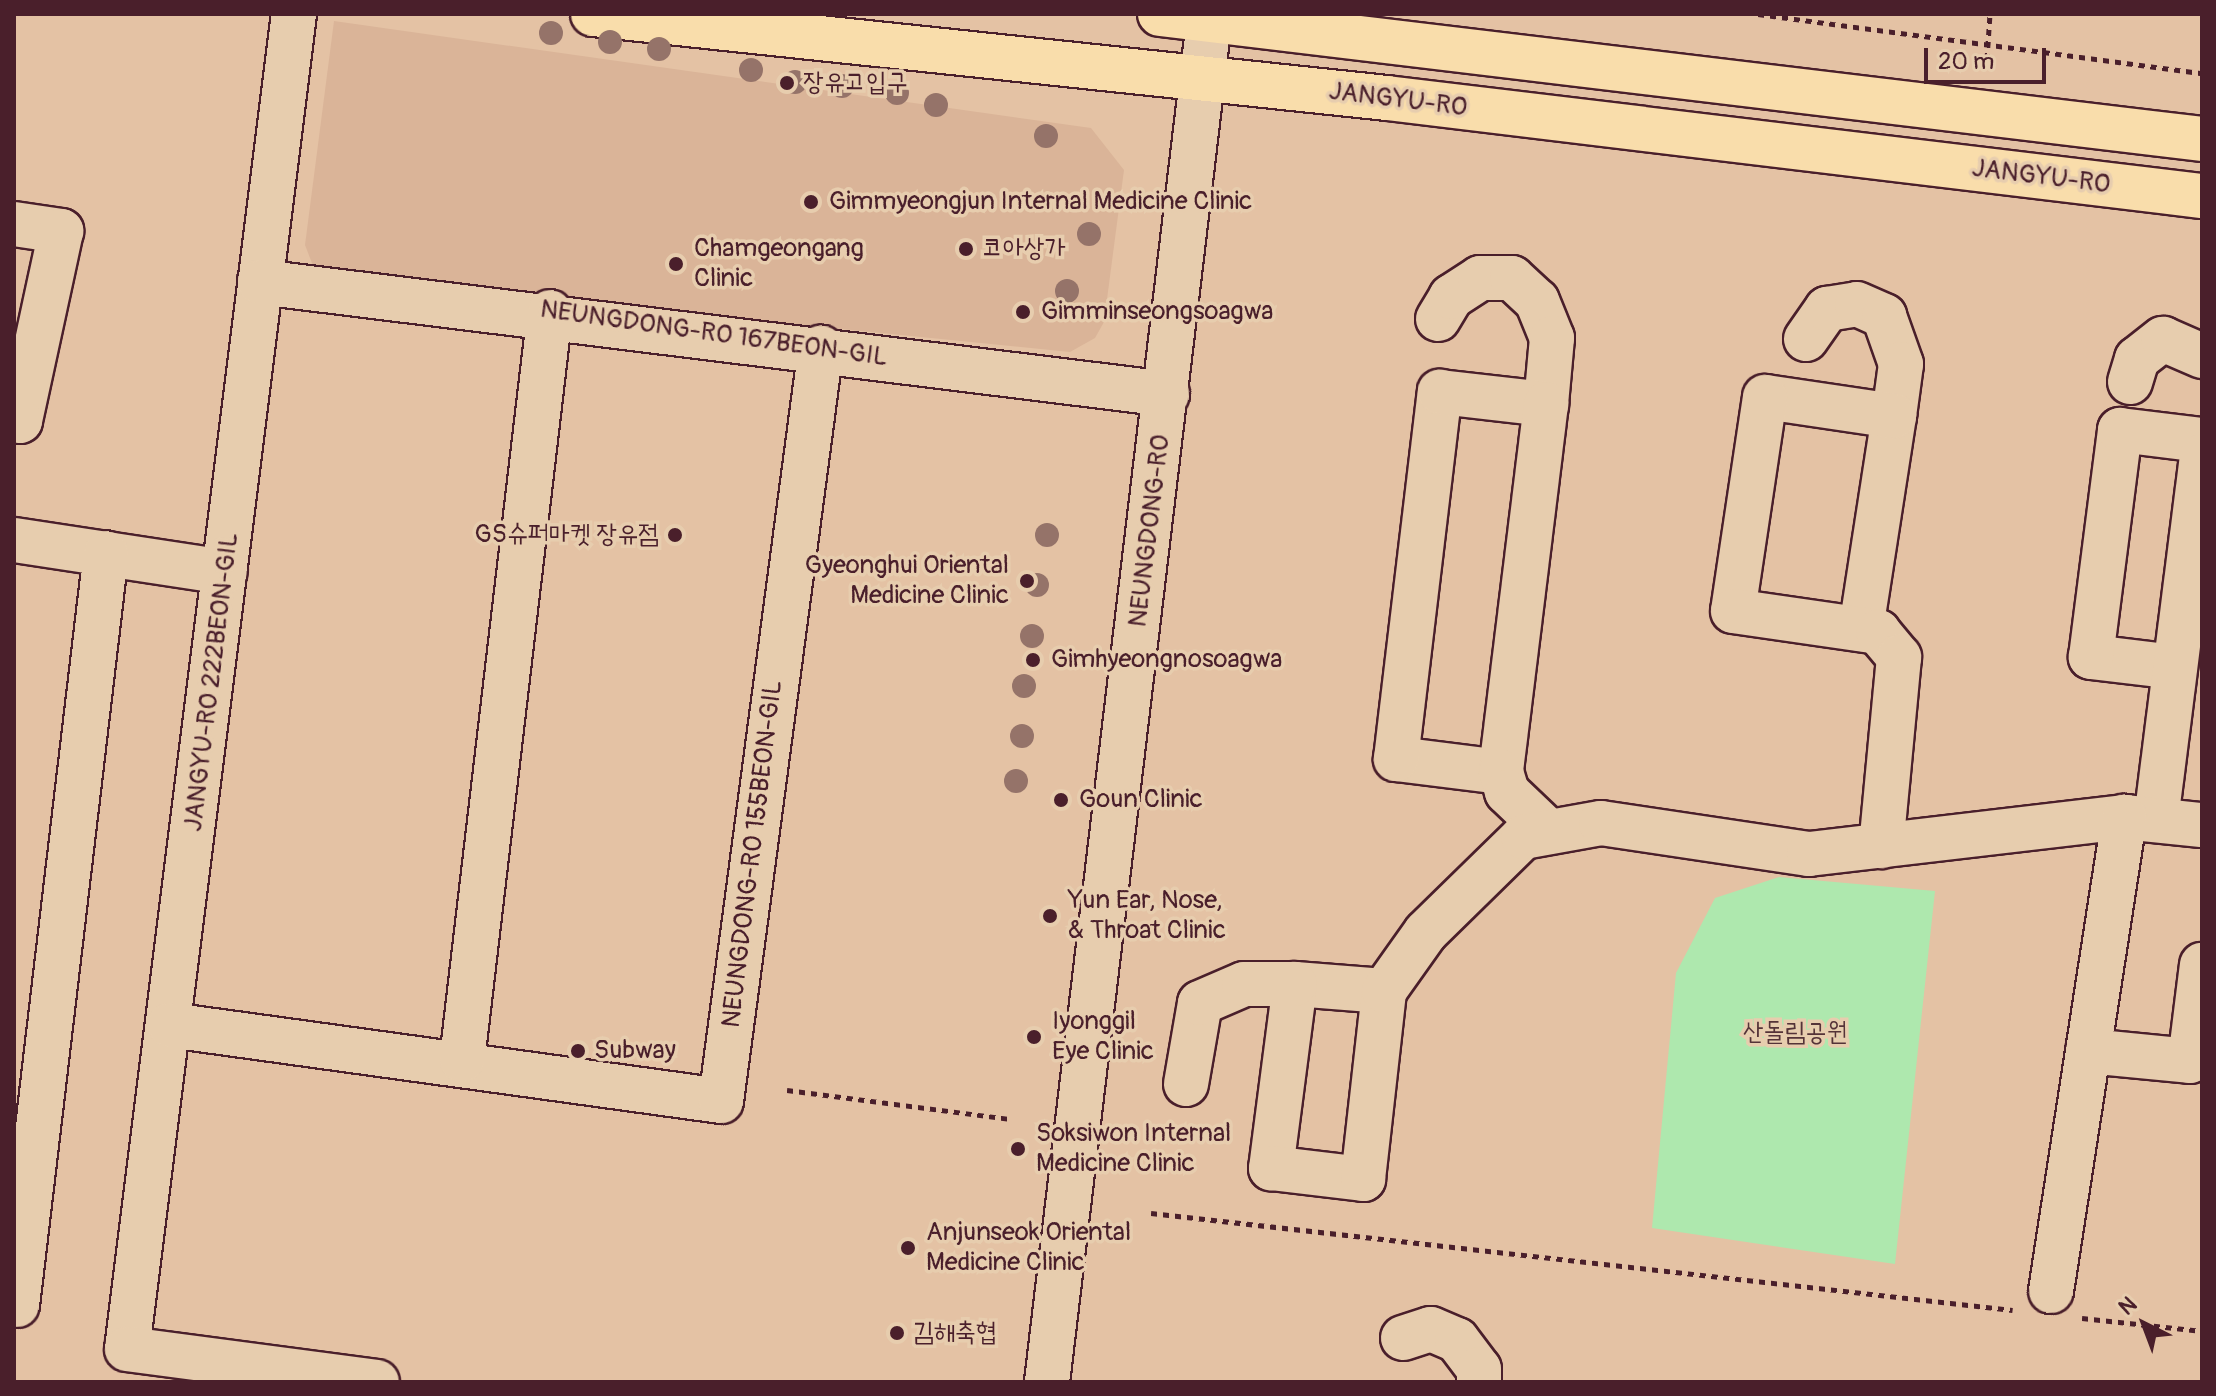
<!DOCTYPE html>
<html>
<head>
<meta charset="utf-8">
<style>
	body { margin:0 }
	#map { position:relative; width:2216px; height:1396px; overflow:hidden; background:#e4c2a4; font-family:Pangolin,"Poor Story",sans-serif }
	div>[style] { position:absolute }
	[style*='--x'] { left:calc(var(--x)*1px); top:calc(var(--y)*1px); width:calc(var(--w)*1px); rotate:calc(var(--a)*1deg) }
	.built>* { inset:0; background:#dab498 }
	.green>* { inset:0; background:#aee8ae }
	.path>* { height:5px; margin-top:-2.5px; transform-origin:0; background:repeating-linear-gradient(90deg,#4a1f2b 0 6px,transparent 0 12px) }
	.roads { filter:drop-shadow(2px 0 #4a1f2b) drop-shadow(-2px 0 #4a1f2b) drop-shadow(0 2px #4a1f2b) drop-shadow(0 -2px #4a1f2b) }
	.minor>* { height:44px; margin:-22px; padding:0 22px; transform-origin:22px; border-radius:22px; background:#e7cdae }
	.major>* { height:44px; margin:-22px; padding:0 22px; transform-origin:22px; border-radius:22px; background:#f9ddab }
	.trees>* { width:24px; height:24px; margin:-12px; border-radius:50%; background:#957369 }
	.dots>* { width:22px; height:22px; translate:-50% -50%; box-sizing:border-box; border:4px solid #e7cdae; border-radius:50% }
	span { translate:-50% -50%; white-space:nowrap; text-align:center; line-height:1.15; -webkit-text-stroke:7px #e7cdae; paint-order:stroke }
	.poi-label { font-size:26px; color:#4a1f2b }
	.left { translate:0 -50%; text-align:left }
	.right { translate:-100% -50%; text-align:right }
	.street-label { font-size:26px; color:#4a1f2b }
	.park-label { font-size:26px; color:#543338 }
	.frame { position:absolute; inset:0; border:16px solid #4a1f2b; pointer-events:none }
	.north { position:absolute; left:2104px; top:1284px; width:80px; height:80px; -webkit-text-stroke:6px #e7cdae; paint-order:stroke; rotate:318deg; font-size:22px; font-weight:700; line-height:32px; text-align:center; color:#4a1f2b }
	.north::after { content:''; display:block; margin:auto; width:28px; height:36px; background:#4a1f2b; clip-path:polygon(50% 0,100% 100%,50% 72%,0 100%) }
	.scale { position:absolute; left:1924px; top:48px; width:122px; height:36px; box-sizing:border-box; border:4px solid #4a1f2b; border-top:0; padding-left:10px; font-size:24px; line-height:28px; white-space:nowrap; color:#4a1f2b; -webkit-text-stroke:6px #e7cdae; paint-order:stroke }
</style>
</head>
<body>
<div id="map">
	<div class="built">
		<div style="clip-path:polygon(334px 21px,1091px 128px,1124px 170px,1104px 322px,1095px 338px,1070px 352px,317px 276px,305px 245px)"></div>
	</div>
	<div class="green">
		<div style="clip-path:polygon(1779px 877px,1935px 891px,1895px 1264px,1652px 1228px,1676px 973px,1715px 898px)"></div>
	</div>
	<div class="path">
		<div style="--x:1758;--y:14;--w:448;--a:7.6"></div>
		<div style="--x:1987;--y:59;--w:45;--a:-86.2"></div>
		<div style="--x:787;--y:1090;--w:226;--a:7.4"></div>
		<div style="--x:1151;--y:1213;--w:867;--a:6.42"></div>
		<div style="--x:2082;--y:1318;--w:121;--a:6.2"></div>
	</div>
	<div class="roads">
		<div class="minor">
			<div style="--x:294;--y:14;--w:1345;--a:97.13"></div>
			<div style="--x:127;--y:1349;--w:252;--a:7.5"></div>
			<div style="--x:14;--y:224;--w:48;--a:8.5"></div>
			<div style="--x:61;--y:231;--w:194;--a:102.2"></div>
			<div style="--x:20;--y:421;--w:6;--a:-171"></div>
			<div style="--x:260;--y:282;--w:914;--a:7.04"></div>
			<div style="--x:1438;--y:319;--w:26;--a:-59"></div>
			<div style="--x:1451;--y:297;--w:35;--a:-33"></div>
			<div style="--x:1480;--y:278;--w:32;--a:0"></div>
			<div style="--x:1512;--y:278;--w:34;--a:43"></div>
			<div style="--x:1537;--y:301;--w:40;--a:68"></div>
			<div style="--x:1552;--y:338;--w:66;--a:95.2"></div>
			<div style="--x:1806;--y:339;--w:37;--a:-55"></div>
			<div style="--x:1827;--y:309;--w:30;--a:-9"></div>
			<div style="--x:1857;--y:304;--w:30;--a:24"></div>
			<div style="--x:1884;--y:316;--w:51;--a:70.5"></div>
			<div style="--x:1901;--y:364;--w:52;--a:97.7"></div>
			<div style="--x:2130;--y:382;--w:24;--a:-73"></div>
			<div style="--x:2137;--y:359;--w:33;--a:-38"></div>
			<div style="--x:2163;--y:339;--w:43;--a:23.6"></div>
			<div style="--x:14;--y:540;--w:213;--a:8.6"></div>
			<div style="--x:1861;--y:629;--w:216;--a:-81.2"></div>
			<div style="--x:1894;--y:416;--w:130;--a:-171.6"></div>
			<div style="--x:1765;--y:397;--w:216;--a:98.5"></div>
			<div style="--x:1733;--y:611;--w:147;--a:8.2"></div>
			<div style="--x:1878;--y:632;--w:33;--a:50"></div>
			<div style="--x:1899;--y:657;--w:190;--a:95.4"></div>
			<div style="--x:2175;--y:667;--w:85;--a:-173.2"></div>
			<div style="--x:2091;--y:657;--w:229;--a:-82.7"></div>
			<div style="--x:2120;--y:430;--w:83;--a:7"></div>
			<div style="--x:1501;--y:772;--w:106;--a:-172.9"></div>
			<div style="--x:1396;--y:759;--w:370;--a:-83.2"></div>
			<div style="--x:1440;--y:392;--w:107;--a:6.5"></div>
			<div style="--x:1546;--y:404;--w:371;--a:97"></div>
			<div style="--x:1501;--y:772;--w:21;--a:73"></div>
			<div style="--x:1507;--y:792;--w:58;--a:43.6"></div>
			<div style="--x:2156;--y:820;--w:367;--a:-82.8"></div>
			<div style="--x:1384;--y:991;--w:89;--a:-175.5"></div>
			<div style="--x:1295;--y:984;--w:186;--a:97.4"></div>
			<div style="--x:1271;--y:1168;--w:93;--a:6.8"></div>
			<div style="--x:1363;--y:1179;--w:189;--a:-83.6"></div>
			<div style="--x:1384;--y:991;--w:72;--a:-54.6"></div>
			<div style="--x:1426;--y:932;--w:136;--a:-44.4"></div>
			<div style="--x:1523;--y:837;--w:79;--a:-10.2"></div>
			<div style="--x:1601;--y:823;--w:210;--a:8.5"></div>
			<div style="--x:1809;--y:854;--w:317;--a:-6.7"></div>
			<div style="--x:2124;--y:817;--w:78;--a:5.9"></div>
			<div style="--x:170;--y:1025;--w:556;--a:7.85"></div>
			<div style="--x:721;--y:1101;--w:760;--a:-82.44"></div>
			<div style="--x:2088;--y:1051;--w:102;--a:5.6"></div>
			<div style="--x:2190;--y:1061;--w:97;--a:-82.9"></div>
			<div style="--x:462;--y:1060;--w:753;--a:-83.29"></div>
			<div style="--x:1186;--y:1084;--w:82;--a:-80.2"></div>
			<div style="--x:1200;--y:1003;--w:48;--a:-23.4"></div>
			<div style="--x:1244;--y:984;--w:51;--a:0"></div>
			<div style="--x:2051;--y:1291;--w:480;--a:-81.2"></div>
			<div style="--x:17;--y:1305;--w:757;--a:-83.25"></div>
			<div style="--x:1403;--y:1338;--w:29;--a:-18"></div>
			<div style="--x:1431;--y:1329;--w:28;--a:23"></div>
			<div style="--x:1457;--y:1340;--w:36;--a:53"></div>
			<div style="--x:1479;--y:1369;--w:13;--a:90"></div>
			<div style="--x:1047;--y:1382;--w:1378;--a:-83.21"></div>
		</div>
		<div class="major">
			<div style="--x:593;--y:14;--w:798;--a:6.04"></div>
			<div style="--x:1387;--y:98;--w:821;--a:6.86"></div>
			<div style="--x:1160;--y:14;--w:1049;--a:6.84"></div>
		</div>
	</div>
	<div class="trees">
		<div style="left:551px;top:33px"></div>
		<div style="left:610px;top:42px"></div>
		<div style="left:659px;top:49px"></div>
		<div style="left:751px;top:70px"></div>
		<div style="left:795px;top:82px"></div>
		<div style="left:842px;top:86px"></div>
		<div style="left:897px;top:93px"></div>
		<div style="left:936px;top:105px"></div>
		<div style="left:1046px;top:136px"></div>
		<div style="left:1089px;top:234px"></div>
		<div style="left:1067px;top:291px"></div>
		<div style="left:1047px;top:535px"></div>
		<div style="left:1037px;top:585px"></div>
		<div style="left:1032px;top:636px"></div>
		<div style="left:1024px;top:686px"></div>
		<div style="left:1022px;top:736px"></div>
		<div style="left:1016px;top:781px"></div>
	</div>
	<div class="dots">
		<div style="left:787px;top:83px;background:#4a1f2b"></div>
		<div style="left:811px;top:202px;background:#4a1f2b"></div>
		<div style="left:966px;top:249px;background:#4a1f2b"></div>
		<div style="left:676px;top:264px;background:#4a1f2b"></div>
		<div style="left:1023px;top:312px;background:#4a1f2b"></div>
		<div style="left:675px;top:535px;background:#4a1f2b"></div>
		<div style="left:1027px;top:581px;background:#4a1f2b"></div>
		<div style="left:1033px;top:660px;background:#4a1f2b"></div>
		<div style="left:1061px;top:800px;background:#4a1f2b"></div>
		<div style="left:1050px;top:916px;background:#4a1f2b"></div>
		<div style="left:1034px;top:1037px;background:#4a1f2b"></div>
		<div style="left:578px;top:1051px;background:#4a1f2b"></div>
		<div style="left:1018px;top:1149px;background:#4a1f2b"></div>
		<div style="left:908px;top:1248px;background:#4a1f2b"></div>
		<div style="left:897px;top:1333px;background:#4a1f2b"></div>
	</div>
	<div class="poi-label">
		<span class="left" style="left:803px;top:83px">장유고입구</span>
		<span class="left" style="left:829px;top:202px">Gimmyeongjun Internal Medicine Clinic</span>
		<span class="left" style="left:694px;top:264px">Chamgeongang<br>Clinic</span>
		<span class="left" style="left:982px;top:249px">코아상가</span>
		<span class="left" style="left:1041px;top:312px">Gimminseongsoagwa</span>
		<span class="right" style="left:659px;top:535px">GS슈퍼마켓 장유점</span>
		<span class="right" style="left:1009px;top:581px">Gyeonghui Oriental<br>Medicine Clinic</span>
		<span class="left" style="left:1051px;top:660px">Gimhyeongnosoagwa</span>
		<span class="left" style="left:1079px;top:800px">Goun Clinic</span>
		<span class="left" style="left:1068px;top:916px">Yun Ear, Nose,<br>&amp; Throat Clinic</span>
		<span class="left" style="left:1052px;top:1037px">Iyonggil<br>Eye Clinic</span>
		<span class="left" style="left:594px;top:1051px">Subway</span>
		<span class="left" style="left:1036px;top:1149px">Soksiwon Internal<br>Medicine Clinic</span>
		<span class="left" style="left:926px;top:1248px">Anjunseok Oriental<br>Medicine Clinic</span>
		<span class="left" style="left:913px;top:1333px">김해축협</span>
	</div>
	<div class="street-label">
		<span style="left:1398px;top:100px;rotate:7deg">JANGYU-RO</span>
		<span style="left:2041px;top:177px;rotate:7deg">JANGYU-RO</span>
		<span style="left:714px;top:334px;rotate:8deg">NEUNGDONG-RO 167BEON-GIL</span>
		<span style="left:1150px;top:531px;rotate:-83deg">NEUNGDONG-RO</span>
		<span style="left:212px;top:682px;rotate:-83deg">JANGYU-RO 222BEON-GIL</span>
		<span style="left:753px;top:854px;rotate:-83deg">NEUNGDONG-RO 155BEON-GIL</span>
	</div>
	<div class="park-label">
		<span style="left:1795px;top:1033px">산돌림공원</span>
	</div>
	<div class="frame"></div>
	<div class="north">N</div>
	<div class="scale">20 m</div>
</div>
</body>
</html>
